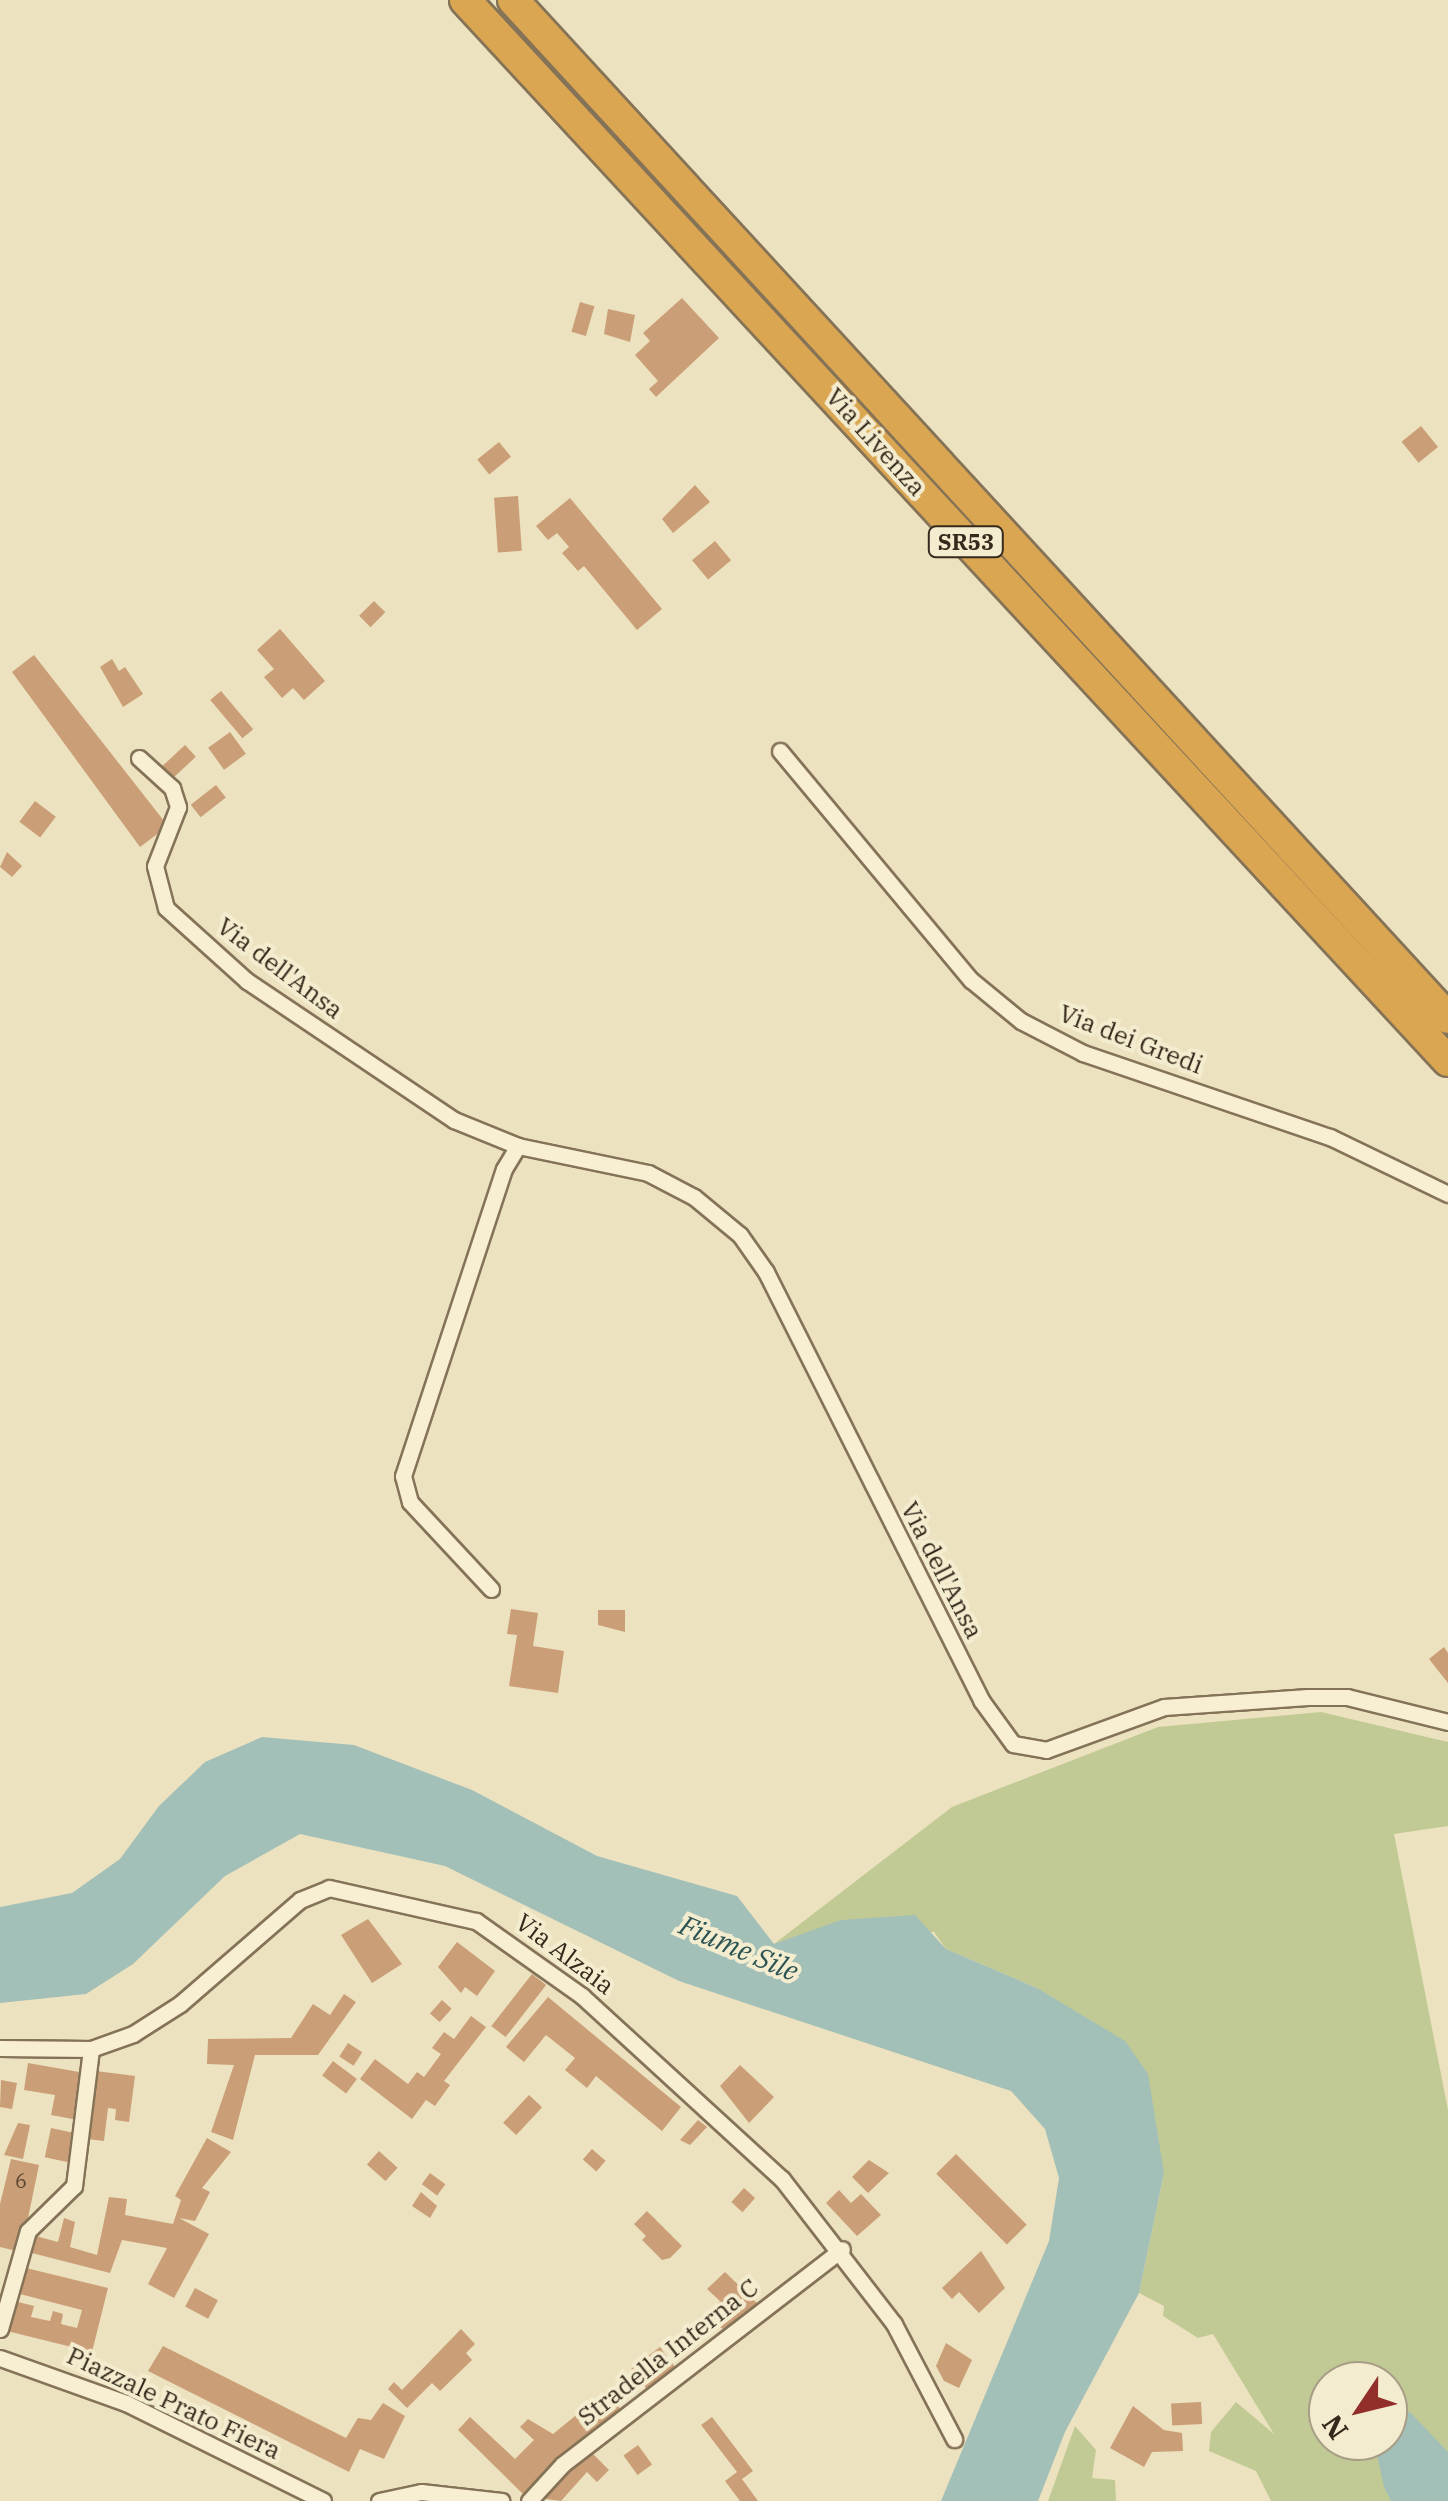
<!DOCTYPE html>
<html>
<head>
<meta charset="utf-8">
<style>
	body { margin:0 }
	#map { position:relative; width:1448px; height:2501px; overflow:hidden; background:#ede2bf; font-family:"IBM Plex Serif",serif }
	div>[style] { position:absolute }
	[style*='--x'] { left:calc(var(--x)*1px); top:calc(var(--y)*1px); width:calc(var(--w)*1px); rotate:calc(var(--a)*1deg) }
	.green>* { inset:0; background:#c1ca94 }
	.water>* { inset:0; background:#a2bfb8 }
	.building>* { inset:0; background:#ca9e76; transform-origin:0 0 }
	.roads { filter:drop-shadow(2px 0 #857358) drop-shadow(-2px 0 #857358) drop-shadow(0 2px #857358) drop-shadow(0 -2px #857358) }
	.street>* { height:15px; margin:-7.5px; padding:0 7.5px; transform-origin:7.5px; border-radius:7.5px; background:#f8efd2 }
	.highway>* { height:30px; margin:-15px; padding:0 15px; transform-origin:15px; border-radius:15px; background:#dba651 }
	span { translate:-50% -50%; white-space:nowrap; text-align:center; line-height:1.15; -webkit-text-stroke:8px #f4eccf; paint-order:stroke }
	.number-label { font-size:20px; color:#5a4732 }
	.number-label span { -webkit-text-stroke-width:0 }
	.shield-label span { padding:2px 8px; background:#f4eccf; border:2px solid; border-radius:8px; -webkit-text-stroke-width:0 }
	.shield-label { font-size:22px; color:#352a1c; font-weight:700 }
	.street-label { font-size:25px; color:#352a1c }
	.water-label { font-size:28px; color:#2c5454; font-style:italic }
	.north { position:absolute; left:1308px; top:2361px; width:100px; height:100px; box-sizing:border-box; background:#f4eccf; border:2px solid #a89e87; border-radius:50%; rotate:235deg; font-size:28px; font-weight:700; line-height:40px; text-align:center; color:#352a1c }
	.north::after { content:''; display:block; margin:auto; width:35px; height:45px; background:#922f2a; clip-path:polygon(50% 0,100% 100%,50% 72%,0 100%) }
</style>
</head>
<body>
<div id="map">
	<div class="green">
		<div style="clip-path:polygon(evenodd,1321px 1712px,1448px 1742px,1448px 1826px,1394px 1834px,1448px 2110px,1448px 2501px,1271px 2501px,1256px 2471px,1209px 2451px,1211px 2432px,1236px 2402px,1274px 2434px,1213px 2334px,1198px 2338px,1163px 2316px,1164px 2306px,1139px 2293px,1164px 2173px,1037px 1988px,946px 1949px,934px 1932px,774px 1944px,952px 1807px,1158px 1727px,1321px 1712px,1328px 2381px,1388px 2381px,1388px 2441px,1328px 2441px,1328px 2381px)"></div>
		<div style="clip-path:polygon(1075px 2426px,1096px 2450px,1092px 2478px,1115px 2480px,1116px 2501px,1048px 2501px)"></div>
	</div>
	<div class="water">
		<div style="clip-path:polygon(262px 1737px,354px 1745px,472px 1790px,597px 1856px,737px 1896px,774px 1944px,841px 1920px,915px 1915px,946px 1949px,1037px 1988px,1125px 2041px,1148px 2074px,1164px 2173px,1139px 2293px,1065px 2432px,1038px 2501px,941px 2501px,1049px 2241px,1059px 2178px,1045px 2129px,1011px 2091px,679px 1981px,445px 1866px,300px 1834px,225px 1876px,133px 1964px,86px 1994px,0 2003px,0 1907px,72px 1893px,120px 1859px,159px 1806px,205px 1762px)"></div>
		<div style="clip-path:polygon(1410px 2412px,1448px 2452px,1448px 2501px,1391px 2501px,1384px 2487px,1374px 2441px,1388px 2441px,1389px 2414px)"></div>
	</div>
	<div class="building">
		<div style="clip-path:polygon(682px 298px,719px 338px,656px 397px,649px 389px,658px 381px,635px 355px,650px 341px,643px 333px)"></div>
		<div style="left:580px;top:302px;width:15px;height:31px;rotate:16deg"></div>
		<div style="clip-path:polygon(608px 309px,635px 315px,630px 342px,604px 334px)"></div>
		<div style="left:1421px;top:426px;width:27px;height:25px;rotate:51deg"></div>
		<div style="left:499px;top:442px;width:19px;height:28px;rotate:51deg"></div>
		<div style="clip-path:polygon(695px 485px,710px 502px,673px 533px,662px 519px)"></div>
		<div style="left:518px;top:496px;width:55px;height:24px;rotate:86deg"></div>
		<div style="clip-path:polygon(570px 498px,662px 609px,637px 630px,584px 566px,578px 571px,562px 553px,569px 547px,557px 533px,548px 540px,536px 526px)"></div>
		<div style="left:715px;top:541px;width:25px;height:30px;rotate:50deg"></div>
		<div style="left:374px;top:601px;width:16px;height:21px;rotate:45deg"></div>
		<div style="clip-path:polygon(280px 629px,325px 681px,304px 700px,293px 688px,282px 698px,264px 677px,274px 669px,257px 650px)"></div>
		<div style="clip-path:polygon(34px 655px,168px 826px,140px 847px,12px 672px)"></div>
		<div style="clip-path:polygon(112px 659px,119px 671px,125px 667px,143px 694px,123px 707px,100px 667px)"></div>
		<div style="left:221px;top:691px;width:50px;height:14px;rotate:50deg"></div>
		<div style="left:230px;top:732px;width:27px;height:27px;rotate:54deg"></div>
		<div style="left:185px;top:745px;width:16px;height:32px;rotate:47deg"></div>
		<div style="left:216px;top:785px;width:16px;height:32px;rotate:52deg"></div>
		<div style="left:35px;top:801px;width:26px;height:26px;rotate:37deg"></div>
		<div style="clip-path:polygon(7px 852px,22px 866px,12px 877px,0 867px)"></div>
		<div style="clip-path:polygon(511px 1609px,538px 1613px,533px 1646px,564px 1651px,558px 1693px,509px 1686px,517px 1635px,507px 1634px)"></div>
		<div style="clip-path:polygon(598px 1610px,625px 1610px,625px 1632px,598px 1625px)"></div>
		<div style="clip-path:polygon(1444px 1647px,1448px 1653px,1448px 1683px,1429px 1659px)"></div>
		<div style="clip-path:polygon(368px 1919px,402px 1964px,372px 1983px,341px 1935px)"></div>
		<div style="clip-path:polygon(457px 1942px,495px 1971px,477px 1996px,465px 1987px,461px 1993px,438px 1967px)"></div>
		<div style="left:532px;top:1974px;width:18px;height:66px;rotate:38deg"></div>
		<div style="clip-path:polygon(344px 1994px,356px 2002px,318px 2055px,255px 2055px,233px 2140px,211px 2132px,234px 2065px,207px 2064px,208px 2039px,291px 2038px,313px 2004px,330px 2015px)"></div>
		<div style="clip-path:polygon(548px 1997px,681px 2107px,662px 2131px,596px 2076px,587px 2088px,565px 2070px,575px 2058px,546px 2035px,524px 2062px,506px 2047px)"></div>
		<div style="left:442px;top:2000px;width:13px;height:18px;rotate:42deg"></div>
		<div style="clip-path:polygon(471px 2016px,486px 2027px,444px 2081px,450px 2085px,435px 2106px,426px 2100px,412px 2119px,360px 2079px,375px 2059px,408px 2084px,417px 2072px,424px 2077px,441px 2054px,432px 2048px,444px 2032px,454px 2039px)"></div>
		<div style="left:348px;top:2043px;width:17px;height:16px;rotate:33deg"></div>
		<div style="left:333px;top:2061px;width:30px;height:18px;rotate:37deg"></div>
		<div style="clip-path:polygon(28px 2063px,85px 2073px,78px 2120px,51px 2115px,55px 2095px,24px 2090px)"></div>
		<div style="clip-path:polygon(740px 2065px,774px 2097px,749px 2123px,720px 2086px)"></div>
		<div style="clip-path:polygon(96px 2071px,135px 2076px,129px 2122px,115px 2120px,116px 2109px,108px 2108px,104px 2141px,87px 2139px)"></div>
		<div style="clip-path:polygon(1px 2080px,17px 2083px,12px 2109px,0 2107px)"></div>
		<div style="left:529px;top:2095px;width:18px;height:38px;rotate:43deg"></div>
		<div style="clip-path:polygon(698px 2120px,707px 2127px,690px 2145px,680px 2140px)"></div>
		<div style="clip-path:polygon(18px 2123px,30px 2125px,23px 2159px,4px 2155px)"></div>
		<div style="left:51px;top:2128px;width:24px;height:30px;rotate:12deg"></div>
		<div style="clip-path:polygon(207px 2138px,231px 2152px,202px 2188px,210px 2192px,195px 2221px,179px 2218px,209px 2234px,174px 2298px,148px 2284px,167px 2248px,122px 2240px,110px 2273px,28px 2252px,32px 2235px,58px 2242px,64px 2218px,75px 2222px,70px 2247px,97px 2255px,109px 2197px,127px 2199px,125px 2215px,173px 2224px,181px 2200px,175px 2196px)"></div>
		<div style="left:592px;top:2149px;width:18px;height:14px;rotate:41deg"></div>
		<div style="left:379px;top:2151px;width:25px;height:18px;rotate:42deg"></div>
		<div style="left:956px;top:2154px;width:100px;height:28px;rotate:45deg"></div>
		<div style="clip-path:polygon(11px 2159px,39px 2165px,21px 2252px,0 2247px,0 2204px)"></div>
		<div style="clip-path:polygon(869px 2160px,889px 2173px,868px 2193px,852px 2177px)"></div>
		<div style="left:430px;top:2173px;width:19px;height:14px;rotate:36deg"></div>
		<div style="left:744px;top:2188px;width:15px;height:19px;rotate:42deg"></div>
		<div style="clip-path:polygon(839px 2190px,851px 2203px,861px 2194px,881px 2215px,857px 2236px,826px 2203px)"></div>
		<div style="clip-path:polygon(421px 2192px,437px 2206px,430px 2218px,412px 2206px)"></div>
		<div style="clip-path:polygon(647px 2211px,682px 2246px,670px 2258px,662px 2260px,642px 2240px,646px 2236px,634px 2224px)"></div>
		<div style="clip-path:polygon(981px 2251px,1005px 2288px,979px 2313px,959px 2292px,952px 2299px,942px 2288px)"></div>
		<div style="clip-path:polygon(22px 2267px,108px 2288px,92px 2352px,7px 2331px,14px 2301px,34px 2306px,31px 2317px,50px 2321px,53px 2311px,63px 2314px,61px 2324px,77px 2328px,82px 2310px,16px 2293px)"></div>
		<div style="clip-path:polygon(725px 2272px,757px 2303px,728px 2332px,704px 2317px,720px 2301px,707px 2289px)"></div>
		<div style="left:195px;top:2288px;width:26px;height:21px;rotate:28deg"></div>
		<div style="clip-path:polygon(461px 2329px,475px 2344px,466px 2353px,472px 2360px,440px 2391px,432px 2383px,407px 2408px,388px 2389px,394px 2382px,402px 2390px)"></div>
		<div style="clip-path:polygon(946px 2343px,972px 2360px,959px 2388px,944px 2381px,936px 2366px)"></div>
		<div style="clip-path:polygon(163px 2346px,346px 2438px,358px 2418px,371px 2420px,383px 2403px,405px 2416px,384px 2459px,360px 2449px,349px 2472px,148px 2371px)"></div>
		<div style="left:660px;top:2347px;width:25px;height:36px;rotate:53deg"></div>
		<div style="clip-path:polygon(607px 2390px,621px 2410px,524px 2495px,458px 2430px,470px 2417px,515px 2459px,534px 2440px,520px 2427px,528px 2419px,553px 2434px)"></div>
		<div style="left:1201px;top:2402px;width:22px;height:30px;rotate:87deg"></div>
		<div style="clip-path:polygon(1133px 2406px,1164px 2430px,1182px 2433px,1183px 2451px,1152px 2452px,1144px 2467px,1110px 2448px)"></div>
		<div style="clip-path:polygon(712px 2417px,753px 2471px,742px 2479px,758px 2501px,740px 2501px,725px 2481px,737px 2472px,701px 2425px)"></div>
		<div style="left:638px;top:2445px;width:24px;height:18px;rotate:54deg"></div>
		<div style="clip-path:polygon(587px 2448px,609px 2470px,597px 2482px,587px 2472px,561px 2501px,538px 2498px)"></div>
	</div>
	<div class="roads">
		<div class="street">
			<div style="--x:780;--y:751;--w:298;--a:50.2"></div>
			<div style="--x:971;--y:980;--w:65;--a:39.4"></div>
			<div style="--x:1021;--y:1021;--w:70;--a:27.3"></div>
			<div style="--x:1083;--y:1053;--w:261;--a:18.8"></div>
			<div style="--x:1330;--y:1137;--w:131;--a:25.8"></div>
			<div style="--x:139;--y:758;--w:45;--a:42.3"></div>
			<div style="--x:172;--y:788;--w:20;--a:72"></div>
			<div style="--x:178;--y:807;--w:63;--a:111.3"></div>
			<div style="--x:155;--y:866;--w:43;--a:75.3"></div>
			<div style="--x:166;--y:908;--w:109;--a:42"></div>
			<div style="--x:247;--y:981;--w:249;--a:33.9"></div>
			<div style="--x:454;--y:1120;--w:69;--a:22.1"></div>
			<div style="--x:518;--y:1146;--w:133;--a:11.7"></div>
			<div style="--x:648;--y:1173;--w:52;--a:27.6"></div>
			<div style="--x:694;--y:1197;--w:60;--a:39.6"></div>
			<div style="--x:740;--y:1235;--w:45;--a:54.9"></div>
			<div style="--x:766;--y:1272;--w:479;--a:63.3"></div>
			<div style="--x:981;--y:1700;--w:54;--a:54"></div>
			<div style="--x:1013;--y:1744;--w:34;--a:10"></div>
			<div style="--x:1046;--y:1750;--w:126;--a:-20"></div>
			<div style="--x:1164;--y:1707;--w:144;--a:-4"></div>
			<div style="--x:1308;--y:1697;--w:39;--a:0"></div>
			<div style="--x:1347;--y:1697;--w:104;--a:13.9"></div>
			<div style="--x:491;--y:1589;--w:119;--a:-133"></div>
			<div style="--x:410;--y:1502;--w:27;--a:-105"></div>
			<div style="--x:403;--y:1476;--w:323;--a:-71.8"></div>
			<div style="--x:504;--y:1169;--w:27;--a:-59"></div>
			<div style="--x:0;--y:2048;--w:91;--a:0.6"></div>
			<div style="--x:91;--y:2049;--w:45;--a:-19.7"></div>
			<div style="--x:133;--y:2034;--w:56;--a:-32.6"></div>
			<div style="--x:180;--y:2004;--w:159;--a:-40.9"></div>
			<div style="--x:300;--y:1900;--w:31;--a:-22"></div>
			<div style="--x:329;--y:1888;--w:151;--a:12.7"></div>
			<div style="--x:476;--y:1921;--w:130;--a:35.3"></div>
			<div style="--x:582;--y:1996;--w:271;--a:42.5"></div>
			<div style="--x:782;--y:2179;--w:183;--a:52.3"></div>
			<div style="--x:894;--y:2324;--w:130;--a:62.4"></div>
			<div style="--x:0;--y:2329;--w:102;--a:-74.1"></div>
			<div style="--x:28;--y:2231;--w:64;--a:-44.4"></div>
			<div style="--x:74;--y:2186;--w:138;--a:-82.9"></div>
			<div style="--x:0;--y:2358;--w:134;--a:19.7"></div>
			<div style="--x:126;--y:2403;--w:220;--a:26.4"></div>
			<div style="--x:379;--y:2501;--w:43;--a:-12.1"></div>
			<div style="--x:421;--y:2492;--w:81;--a:6.3"></div>
			<div style="--x:529;--y:2501;--w:50;--a:-47.4"></div>
			<div style="--x:563;--y:2464;--w:352;--a:-37.6"></div>
		</div>
		<div class="highway">
			<div style="--x:465;--y:0;--w:1446;--a:47.19"></div>
			<div style="--x:513;--y:0;--w:1382;--a:47.43"></div>
		</div>
	</div>
	<div class="number-label">
		<span style="left:21px;top:2180px">6</span>
	</div>
	<div class="shield-label">
		<span style="left:966px;top:542px">SR53</span>
	</div>
	<div class="street-label">
		<span style="left:876px;top:442px;rotate:48deg">Via Livenza</span>
		<span style="left:280px;top:968px;rotate:37deg">Via dell'Ansa</span>
		<span style="left:1131px;top:1039px;rotate:21deg">Via dei Gredi</span>
		<span style="left:942px;top:1570px;rotate:63deg">Via dell'Ansa</span>
		<span style="left:565px;top:1954px;rotate:37deg">Via Alzaia</span>
		<span style="left:668px;top:2352px;rotate:-38deg">Stradella Interna C</span>
		<span style="left:174px;top:2403px;rotate:25deg">Piazzale Prato Fiera</span>
	</div>
	<div class="water-label">
		<span style="left:739px;top:1948px;rotate:23deg">Fiume Sile</span>
	</div>
	<div class="north">N</div>
</div>
</body>
</html>
